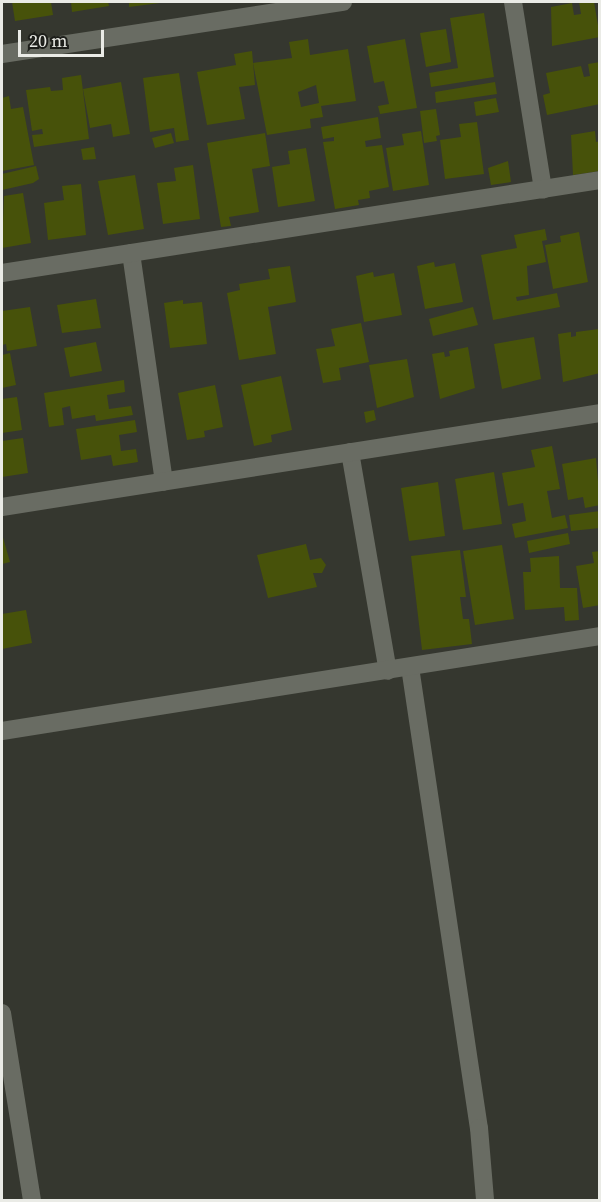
<!DOCTYPE html>
<html>
<head>
<meta charset="utf-8">
<style>
  body { margin:0 }
  #map { position:relative; width:601px; height:1202px; overflow:hidden; background:#35372f; font-family:"Source Serif 4",serif }
  div>[style] { position:absolute }
  .building>* { inset:0; background:#47520a }
  .minor>* { height:18px; margin:-9px; padding:0 9px; transform-origin:9px; border-radius:9px; background:#696c63 }
  .tertiary>* { height:18px; margin:-9px; padding:0 9px; transform-origin:9px; border-radius:9px; background:#696c63 }
  span { translate:-50% -50%; white-space:nowrap; text-align:center; line-height:1.15; -webkit-text-stroke:4.5px #1d1e1a; paint-order:stroke }
  .frame { position:absolute; inset:0; border:3px solid #eaebe6; pointer-events:none }
  .scale { position:absolute; left:18px; top:30px; width:86px; height:27px; box-sizing:border-box; border:3px solid #eaebe6; border-top:0; padding-left:8px; font-size:18px; line-height:21px; white-space:nowrap; color:#eaebe6; -webkit-text-stroke:4px #1d1e1a; paint-order:stroke }
</style>
</head>
<body>
<div id="map">
  <div class="building">
    <i style="clip-path:polygon(12px 2px,51px 2px,53px 15px,15px 21px)"></i>
    <i style="clip-path:polygon(71px 2px,108px 2px,109px 6px,72px 12px)"></i>
    <i style="clip-path:polygon(129px 2px,160px 2px,160px 3px,129px 7px)"></i>
    <i style="clip-path:polygon(579px 2px,594px 2px,600px 37px,552px 46px,551px 7px,572px 3px,574px 15px,581px 14px)"></i>
    <i style="clip-path:polygon(484px 13px,494px 77px,431px 87px,429px 73px,458px 68px,450px 18px)"></i>
    <i style="clip-path:polygon(446px 29px,451px 62px,426px 67px,420px 33px)"></i>
    <i style="clip-path:polygon(evenodd,308px 39px,310px 55px,348px 49px,356px 101px,321px 106px,323px 117px,310px 119px,311px 128px,267px 135px,253px 63px,292px 58px,289px 42px,308px 39px,316px 85px,319px 103px,301px 107px,298px 92px,316px 85px)"></i>
    <i style="clip-path:polygon(405px 39px,417px 108px,380px 114px,378px 106px,389px 104px,384px 81px,374px 83px,367px 46px)"></i>
    <i style="clip-path:polygon(252px 51px,255px 85px,239px 87px,245px 119px,207px 125px,197px 72px,236px 65px,234px 54px)"></i>
    <i style="clip-path:polygon(600px 62px,600px 104px,547px 115px,543px 95px,550px 93px,546px 73px,581px 66px,584px 77px,590px 76px,588px 64px)"></i>
    <i style="clip-path:polygon(179px 73px,189px 140px,176px 142px,174px 128px,150px 132px,143px 78px)"></i>
    <i style="clip-path:polygon(81px 75px,89px 139px,34px 147px,32px 135px,43px 134px,42px 129px,32px 131px,26px 90px,50px 87px,51px 91px,63px 90px,62px 78px)"></i>
    <i style="clip-path:polygon(121px 82px,130px 134px,113px 137px,111px 124px,90px 128px,83px 89px)"></i>
    <i style="clip-path:polygon(495px 82px,497px 94px,436px 103px,435px 92px)"></i>
    <i style="clip-path:polygon(9px 96px,11px 109px,23px 107px,34px 165px,2px 171px,2px 98px)"></i>
    <i style="clip-path:polygon(496px 98px,499px 112px,476px 116px,474px 102px)"></i>
    <i style="clip-path:polygon(436px 109px,440px 135px,436px 136px,437px 141px,424px 143px,420px 111px)"></i>
    <i style="clip-path:polygon(378px 117px,381px 138px,365px 141px,366px 147px,382px 145px,389px 187px,369px 191px,370px 198px,358px 200px,359px 205px,335px 209px,323px 142px,334px 141px,334px 137px,323px 139px,321px 127px)"></i>
    <i style="clip-path:polygon(477px 122px,484px 174px,445px 179px,440px 140px,461px 137px,459px 124px)"></i>
    <i style="clip-path:polygon(421px 131px,429px 185px,393px 191px,386px 148px,404px 145px,402px 134px)"></i>
    <i style="clip-path:polygon(595px 131px,596px 142px,600px 141px,600px 171px,573px 175px,571px 135px)"></i>
    <i style="clip-path:polygon(171px 133px,174px 143px,155px 148px,152px 138px)"></i>
    <i style="clip-path:polygon(265px 133px,270px 166px,252px 169px,259px 212px,229px 217px,231px 226px,221px 227px,207px 143px)"></i>
    <i style="clip-path:polygon(94px 147px,96px 159px,83px 160px,81px 149px)"></i>
    <i style="clip-path:polygon(306px 148px,315px 201px,278px 207px,272px 167px,290px 164px,288px 151px)"></i>
    <i style="clip-path:polygon(508px 161px,511px 182px,491px 185px,488px 168px)"></i>
    <i style="clip-path:polygon(193px 165px,200px 219px,163px 224px,157px 183px,176px 181px,174px 168px)"></i>
    <i style="clip-path:polygon(36px 166px,39px 179px,33px 183px,2px 190px,2px 174px)"></i>
    <i style="clip-path:polygon(135px 175px,144px 229px,108px 235px,98px 181px)"></i>
    <i style="clip-path:polygon(81px 184px,86px 235px,48px 240px,44px 203px,64px 200px,62px 186px)"></i>
    <i style="clip-path:polygon(23px 193px,31px 243px,2px 248px,4px 196px)"></i>
    <i style="clip-path:polygon(545px 229px,547px 240px,542px 241px,546px 262px,527px 266px,529px 295px,516px 297px,517px 301px,557px 293px,560px 307px,493px 320px,481px 255px,517px 248px,514px 235px)"></i>
    <i style="clip-path:polygon(579px 232px,588px 282px,553px 289px,545px 245px,561px 242px,560px 236px)"></i>
    <i style="clip-path:polygon(434px 262px,435px 267px,455px 263px,463px 302px,425px 309px,417px 266px)"></i>
    <i style="clip-path:polygon(290px 266px,296px 302px,268px 307px,276px 354px,239px 360px,227px 293px,240px 290px,239px 284px,270px 279px,268px 269px)"></i>
    <i style="clip-path:polygon(373px 272px,374px 277px,394px 273px,402px 315px,364px 322px,356px 276px)"></i>
    <i style="clip-path:polygon(96px 299px,101px 328px,62px 333px,57px 305px)"></i>
    <i style="clip-path:polygon(183px 300px,183px 304px,202px 302px,207px 344px,170px 348px,164px 303px)"></i>
    <i style="clip-path:polygon(30px 307px,37px 346px,7px 351px,6px 344px,2px 345px,2px 311px)"></i>
    <i style="clip-path:polygon(473px 307px,478px 325px,433px 336px,429px 319px)"></i>
    <i style="clip-path:polygon(361px 323px,369px 362px,339px 368px,341px 380px,323px 383px,316px 349px,335px 346px,331px 329px)"></i>
    <i style="clip-path:polygon(599px 329px,600px 373px,563px 382px,558px 334px,571px 332px,571px 337px,576px 336px,576px 332px)"></i>
    <i style="clip-path:polygon(534px 337px,541px 379px,502px 389px,494px 344px)"></i>
    <i style="clip-path:polygon(96px 342px,102px 371px,70px 377px,64px 348px)"></i>
    <i style="clip-path:polygon(468px 347px,475px 388px,440px 399px,432px 354px,444px 352px,445px 357px,450px 356px,449px 351px)"></i>
    <i style="clip-path:polygon(10px 353px,16px 385px,2px 388px,2px 355px)"></i>
    <i style="clip-path:polygon(407px 359px,414px 397px,377px 408px,369px 365px)"></i>
    <i style="clip-path:polygon(281px 376px,292px 430px,271px 435px,272px 442px,254px 446px,241px 385px)"></i>
    <i style="clip-path:polygon(124px 380px,125px 392px,107px 395px,109px 409px,131px 406px,133px 415px,96px 421px,95px 415px,72px 419px,70px 406px,62px 408px,64px 425px,49px 427px,44px 393px)"></i>
    <i style="clip-path:polygon(215px 385px,223px 427px,204px 431px,205px 437px,187px 440px,178px 393px)"></i>
    <i style="clip-path:polygon(17px 397px,22px 430px,2px 433px,2px 399px)"></i>
    <i style="clip-path:polygon(374px 410px,376px 420px,366px 423px,364px 412px)"></i>
    <i style="clip-path:polygon(135px 420px,137px 432px,119px 435px,121px 451px,136px 449px,138px 462px,113px 466px,111px 455px,81px 460px,76px 429px)"></i>
    <i style="clip-path:polygon(23px 438px,28px 473px,2px 477px,2px 441px)"></i>
    <i style="clip-path:polygon(552px 446px,560px 489px,547px 491px,552px 518px,565px 515px,568px 528px,515px 538px,512px 524px,526px 521px,523px 503px,508px 506px,502px 473px,535px 467px,531px 450px)"></i>
    <i style="clip-path:polygon(596px 458px,600px 505px,585px 508px,583px 497px,568px 500px,562px 464px)"></i>
    <i style="clip-path:polygon(494px 472px,502px 524px,463px 530px,455px 479px)"></i>
    <i style="clip-path:polygon(438px 482px,445px 536px,409px 541px,401px 488px)"></i>
    <i style="clip-path:polygon(600px 511px,600px 528px,571px 531px,569px 515px)"></i>
    <i style="clip-path:polygon(568px 533px,570px 544px,529px 553px,527px 541px)"></i>
    <i style="clip-path:polygon(2px 534px,10px 562px,2px 564px)"></i>
    <i style="clip-path:polygon(306px 544px,310px 560px,321px 558px,326px 565px,322px 573px,313px 573px,317px 587px,268px 598px,257px 555px)"></i>
    <i style="clip-path:polygon(502px 545px,514px 619px,475px 625px,463px 551px)"></i>
    <i style="clip-path:polygon(460px 550px,466px 597px,460px 597px,463px 619px,469px 619px,472px 644px,422px 650px,411px 556px)"></i>
    <i style="clip-path:polygon(600px 551px,600px 605px,583px 608px,576px 566px,594px 563px,592px 552px)"></i>
    <i style="clip-path:polygon(559px 556px,560px 588px,577px 588px,579px 620px,565px 621px,564px 607px,525px 610px,523px 572px,531px 572px,530px 558px)"></i>
    <i style="clip-path:polygon(26px 610px,32px 643px,2px 649px,2px 614px)"></i>
  </div>
  <div class="minor">
    <i style="left:513px;top:2px;width:190px;rotate:80.9deg"></i>
    <i style="left:2px;top:54px;width:345px;rotate:-8.7deg"></i>
    <i style="left:131px;top:253px;width:231px;rotate:81.8deg"></i>
    <i style="left:2px;top:273px;width:605px;rotate:-8.84deg"></i>
    <i style="left:350px;top:452px;width:222px;rotate:80.2deg"></i>
    <i style="left:2px;top:507px;width:605px;rotate:-8.93deg"></i>
    <i style="left:410px;top:667px;width:466px;rotate:81.5deg"></i>
    <i style="left:479px;top:1128px;width:72px;rotate:85.2deg"></i>
    <i style="left:2px;top:731px;width:605px;rotate:-9.03deg"></i>
  </div>
  <div class="tertiary">
    <i style="left:2px;top:1013px;width:189px;rotate:80.9deg"></i>
  </div>
  <div class="frame"></div>
  <div class="scale">20 m</div>
</div>
</body>
</html>
